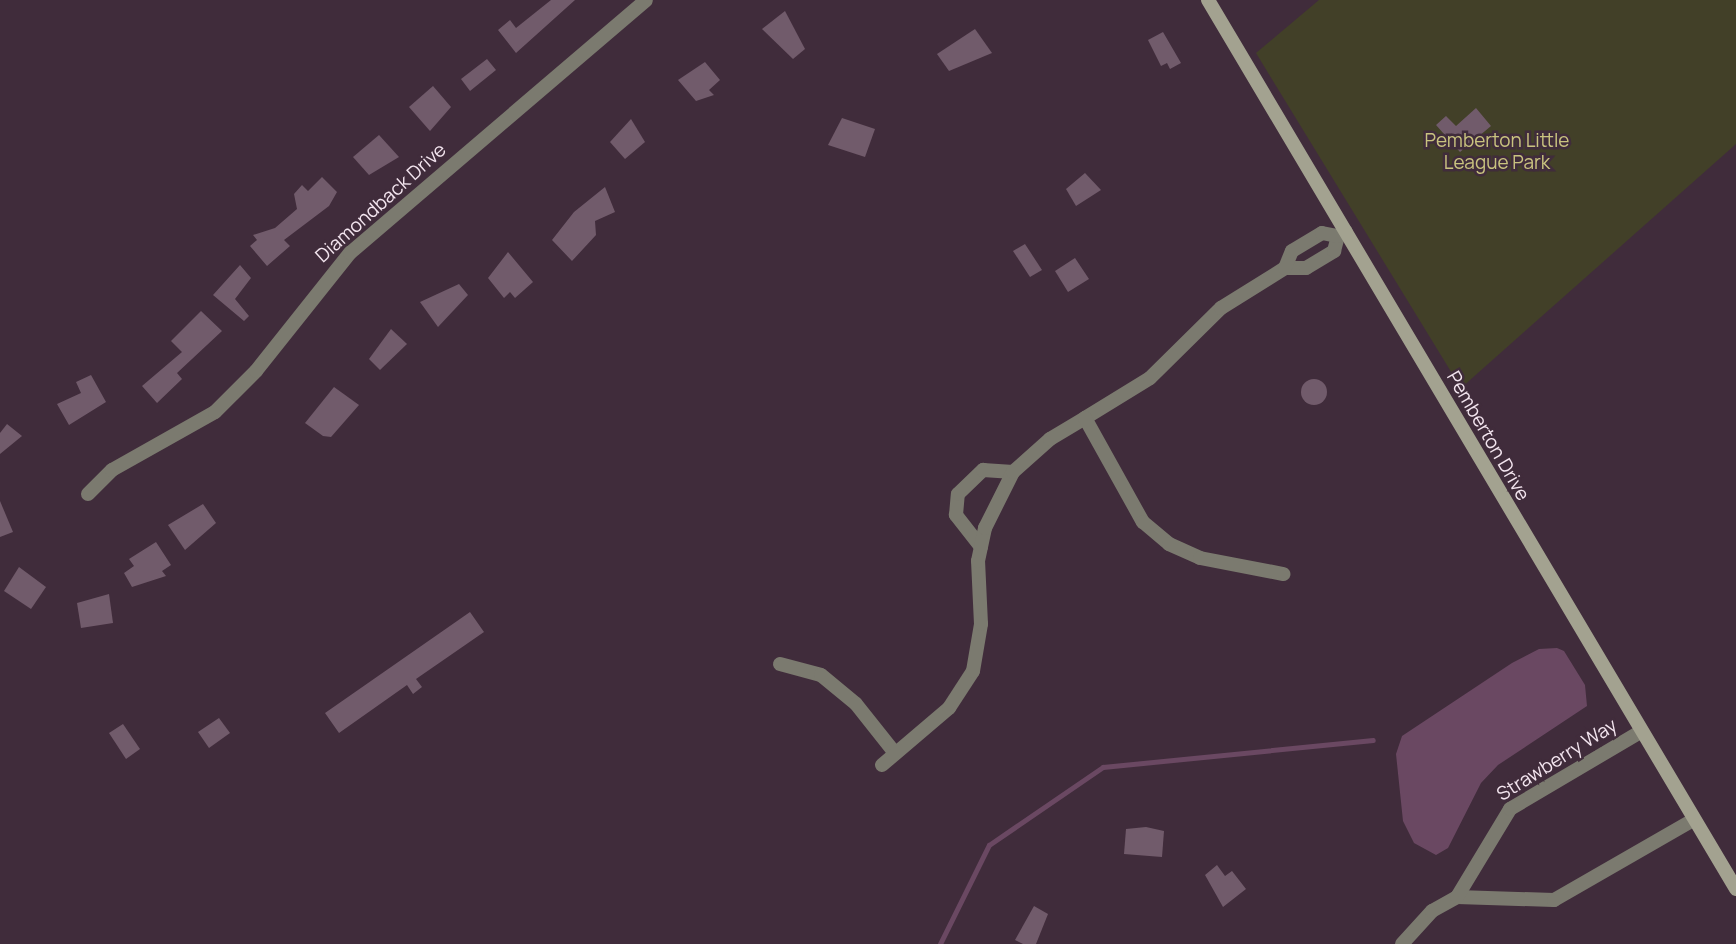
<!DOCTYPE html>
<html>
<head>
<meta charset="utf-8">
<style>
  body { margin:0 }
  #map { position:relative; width:1736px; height:944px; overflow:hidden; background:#402c3b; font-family:Manrope,sans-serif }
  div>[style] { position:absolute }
  .green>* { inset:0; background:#424028 }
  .water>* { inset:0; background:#6a4862 }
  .stream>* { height:4.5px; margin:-2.25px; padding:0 2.25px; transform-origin:2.25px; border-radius:2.25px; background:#6a4862 }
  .building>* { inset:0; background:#715b6b }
  .round { border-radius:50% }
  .street>* { height:14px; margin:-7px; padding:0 7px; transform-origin:7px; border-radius:7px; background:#7b7a6f }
  .secondary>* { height:14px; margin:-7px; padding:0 7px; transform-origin:7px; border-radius:7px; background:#a3a290 }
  span { translate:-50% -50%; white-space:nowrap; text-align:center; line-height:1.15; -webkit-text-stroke:5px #402c3b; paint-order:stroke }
  .park-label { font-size:19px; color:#c9c37f }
  .street-label { font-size:19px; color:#f3e5ef }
</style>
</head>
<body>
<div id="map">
  <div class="green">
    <i style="clip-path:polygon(1319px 0,1736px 0,1736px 144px,1461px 388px,1256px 53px)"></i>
  </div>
  <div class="water">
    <i style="clip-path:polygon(1557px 648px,1564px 651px,1585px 685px,1587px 706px,1498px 765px,1481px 783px,1448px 848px,1436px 855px,1414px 843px,1403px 821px,1396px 754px,1402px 736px,1512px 663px,1539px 649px)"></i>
  </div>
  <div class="stream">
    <i style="left:940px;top:944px;width:110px;rotate:-63.7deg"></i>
    <i style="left:989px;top:845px;width:138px;rotate:-34.4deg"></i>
    <i style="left:1103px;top:767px;width:271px;rotate:-5.7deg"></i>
  </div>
  <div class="building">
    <i style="clip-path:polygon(551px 0,575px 0,516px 53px,498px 30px,510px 20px,516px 28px)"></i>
    <i style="clip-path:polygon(785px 11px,805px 49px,793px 59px,762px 29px)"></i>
    <i style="clip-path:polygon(975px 29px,992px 53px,949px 71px,937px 54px)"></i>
    <i style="clip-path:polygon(1163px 32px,1181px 63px,1170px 69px,1167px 63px,1161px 66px,1148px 40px)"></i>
    <i style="clip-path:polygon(487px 59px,496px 70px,470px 91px,461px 79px)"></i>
    <i style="clip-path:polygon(705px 62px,720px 80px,709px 90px,714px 95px,696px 101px,678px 80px)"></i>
    <i style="clip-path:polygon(433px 86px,451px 107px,430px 131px,409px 107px)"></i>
    <i style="clip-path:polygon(1476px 108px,1491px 126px,1460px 152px,1436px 125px,1446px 116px,1456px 126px)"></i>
    <i style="clip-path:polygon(842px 118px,875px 129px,865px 157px,828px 145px)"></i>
    <i style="clip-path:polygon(631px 119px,645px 142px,625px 159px,610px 142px)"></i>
    <i style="clip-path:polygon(379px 135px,399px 157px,369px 175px,353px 157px)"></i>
    <i style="clip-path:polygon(1085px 173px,1101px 190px,1076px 206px,1066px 189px)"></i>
    <i style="clip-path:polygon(322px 177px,337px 192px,329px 206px,284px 240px,290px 246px,267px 266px,250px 246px,257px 240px,253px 235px,275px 228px,297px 209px,294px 194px,302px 185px,308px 191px)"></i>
    <i style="clip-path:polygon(605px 187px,615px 212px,595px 221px,596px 235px,572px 261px,552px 240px,574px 212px)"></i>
    <i style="clip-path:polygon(1025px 244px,1042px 270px,1030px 277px,1013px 251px)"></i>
    <i style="clip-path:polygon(508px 252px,533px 282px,515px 298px,510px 292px,504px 298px,488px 278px)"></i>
    <i style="clip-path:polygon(1075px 258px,1089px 279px,1068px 292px,1055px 271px)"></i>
    <i style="clip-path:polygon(240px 265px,251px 278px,235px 299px,249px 316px,244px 321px,213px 295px)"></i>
    <i style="clip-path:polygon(459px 284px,468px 295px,438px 327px,420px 302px)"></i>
    <i style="clip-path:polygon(201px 311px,222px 331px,177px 373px,182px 379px,157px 403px,142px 386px,182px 352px,171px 341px)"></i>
    <i style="clip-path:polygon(391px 329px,407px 344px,380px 370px,369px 359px)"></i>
    <i style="clip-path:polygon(91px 375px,106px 402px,69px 425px,57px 404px,81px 393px,76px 382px)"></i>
    <i class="round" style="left:1301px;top:379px;width:26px;height:26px"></i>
    <i style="clip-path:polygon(334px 387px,359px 405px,331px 437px,323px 436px,305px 423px)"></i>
    <i style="clip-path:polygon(7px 424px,22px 436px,0 454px,0 433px)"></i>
    <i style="clip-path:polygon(0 501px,13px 532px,0 537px)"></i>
    <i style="clip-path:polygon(203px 504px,216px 523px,185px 550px,168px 525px)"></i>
    <i style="clip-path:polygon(156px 542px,171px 565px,162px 571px,166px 576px,132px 587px,124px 573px,134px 566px,129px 559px)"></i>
    <i style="clip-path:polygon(19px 567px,46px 587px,31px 609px,4px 591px)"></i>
    <i style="clip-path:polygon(109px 594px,113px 623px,81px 628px,77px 603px)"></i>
    <i style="clip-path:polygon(470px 612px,484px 632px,416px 679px,422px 687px,413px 694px,407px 685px,339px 733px,325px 713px)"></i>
    <i style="clip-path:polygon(219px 718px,230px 733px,209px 748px,198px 732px)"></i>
    <i style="clip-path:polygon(123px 724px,140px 749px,126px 759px,109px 733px)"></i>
    <i style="clip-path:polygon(1146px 827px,1164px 831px,1162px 857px,1124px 854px,1126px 829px)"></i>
    <i style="clip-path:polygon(1217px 865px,1225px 876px,1232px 871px,1246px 889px,1223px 907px,1205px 875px)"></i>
    <i style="clip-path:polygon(1034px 906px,1048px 914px,1036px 944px,1023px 944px,1015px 940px)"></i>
  </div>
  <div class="street">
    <i style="left:1285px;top:268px;width:21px"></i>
    <i style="left:1306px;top:268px;width:33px;rotate:-31deg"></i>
    <i style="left:1334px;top:251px;width:16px;rotate:-75deg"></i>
    <i style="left:1338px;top:236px;width:9px;rotate:-32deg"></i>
    <i style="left:1085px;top:418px;width:76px;rotate:-31.6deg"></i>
    <i style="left:1150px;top:378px;width:100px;rotate:-44.6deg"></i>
    <i style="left:1221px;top:308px;width:75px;rotate:-32deg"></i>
    <i style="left:1285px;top:268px;width:18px;rotate:-68deg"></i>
    <i style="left:1292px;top:251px;width:35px;rotate:-31deg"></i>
    <i style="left:1322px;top:233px;width:16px;rotate:11deg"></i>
    <i style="left:88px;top:494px;width:34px;rotate:-45deg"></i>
    <i style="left:112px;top:470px;width:118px;rotate:-29.4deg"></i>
    <i style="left:215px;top:412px;width:58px;rotate:-45deg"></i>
    <i style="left:256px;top:371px;width:151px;rotate:-51.5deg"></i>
    <i style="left:350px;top:253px;width:389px;rotate:-40.5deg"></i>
    <i style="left:981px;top:547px;width:41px;rotate:-128deg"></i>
    <i style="left:956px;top:515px;width:21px;rotate:-85deg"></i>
    <i style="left:958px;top:494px;width:35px;rotate:-44deg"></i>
    <i style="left:983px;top:470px;width:30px;rotate:4deg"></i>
    <i style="left:780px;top:664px;width:42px;rotate:15deg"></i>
    <i style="left:821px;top:675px;width:45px;rotate:39.6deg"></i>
    <i style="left:856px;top:704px;width:63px;rotate:51.5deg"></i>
    <i style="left:882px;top:765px;width:88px;rotate:-40.4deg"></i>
    <i style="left:949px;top:708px;width:44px;rotate:-57deg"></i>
    <i style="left:973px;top:671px;width:48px;rotate:-80.3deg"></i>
    <i style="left:981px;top:624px;width:63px;rotate:-92.7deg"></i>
    <i style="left:978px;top:561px;width:34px;rotate:-78deg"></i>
    <i style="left:985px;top:528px;width:63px;rotate:-63.4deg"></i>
    <i style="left:1013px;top:472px;width:50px;rotate:-41.7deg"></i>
    <i style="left:1050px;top:439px;width:41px;rotate:-31deg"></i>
    <i style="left:1085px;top:418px;width:119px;rotate:60.9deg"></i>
    <i style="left:1143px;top:522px;width:34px;rotate:40deg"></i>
    <i style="left:1169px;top:544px;width:34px;rotate:24deg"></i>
    <i style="left:1200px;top:558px;width:85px;rotate:10.9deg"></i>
    <i style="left:1457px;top:897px;width:97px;rotate:1.8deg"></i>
    <i style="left:1554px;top:900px;width:160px;rotate:-29.9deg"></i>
    <i style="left:1402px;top:944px;width:45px;rotate:-47.7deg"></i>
    <i style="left:1432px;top:911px;width:29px;rotate:-29deg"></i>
    <i style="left:1457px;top:897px;width:103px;rotate:-58.9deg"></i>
    <i style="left:1510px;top:809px;width:151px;rotate:-30.6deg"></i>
  </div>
  <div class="secondary">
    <i style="left:1208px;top:0;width:1034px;rotate:59.29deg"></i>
  </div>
  <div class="park-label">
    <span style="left:1497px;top:152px">Pemberton Little<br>League Park</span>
  </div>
  <div class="street-label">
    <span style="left:381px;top:203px;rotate:-42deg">Diamondback Drive</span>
    <span style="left:1488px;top:436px;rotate:60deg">Pemberton Drive</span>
    <span style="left:1557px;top:760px;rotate:-32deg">Strawberry Way</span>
  </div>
</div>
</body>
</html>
